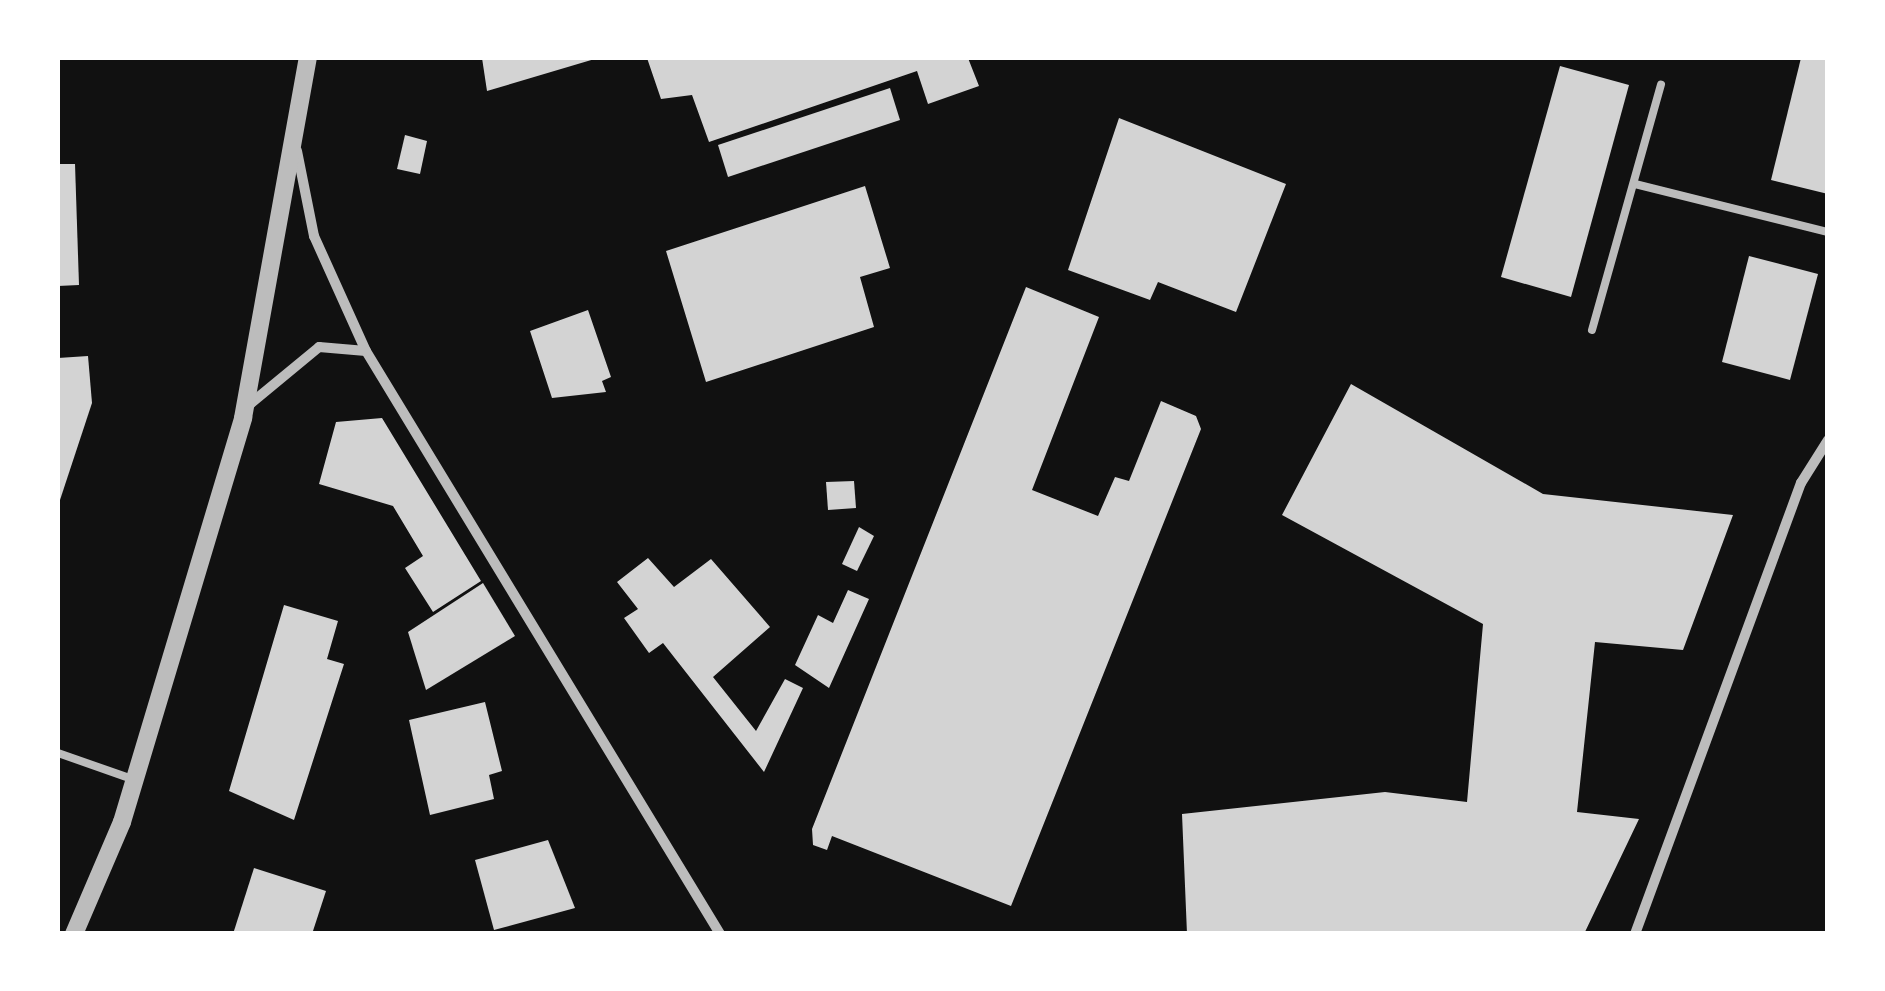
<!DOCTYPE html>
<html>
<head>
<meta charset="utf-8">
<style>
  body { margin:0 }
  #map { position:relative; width:1885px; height:991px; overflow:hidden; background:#111; font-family:Overpass,sans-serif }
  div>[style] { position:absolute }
  .building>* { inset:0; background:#d3d3d3 }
  .service>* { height:8px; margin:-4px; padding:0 4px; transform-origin:4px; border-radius:4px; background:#bcbcbc }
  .minor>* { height:10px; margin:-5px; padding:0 5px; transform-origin:5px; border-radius:5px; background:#bcbcbc }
  .tertiary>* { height:18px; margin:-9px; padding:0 9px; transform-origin:9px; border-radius:9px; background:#bcbcbc }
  span { translate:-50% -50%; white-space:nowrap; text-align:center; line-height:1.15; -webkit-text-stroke:8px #fff; paint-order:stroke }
  .frame { position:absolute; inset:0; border:60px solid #fff; pointer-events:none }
</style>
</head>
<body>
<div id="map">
  <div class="building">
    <i style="clip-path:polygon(482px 58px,598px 58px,487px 91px)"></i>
    <i style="clip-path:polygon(647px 58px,968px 58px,979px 86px,928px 104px,917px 71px,709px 142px,692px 95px,661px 99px)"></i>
    <i style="clip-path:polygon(1801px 58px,1828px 58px,1828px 194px,1771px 180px)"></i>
    <i style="clip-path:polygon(1560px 66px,1629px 85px,1571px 297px,1501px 277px)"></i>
    <i style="clip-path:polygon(890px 88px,900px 120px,728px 177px,718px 145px)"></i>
    <i style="clip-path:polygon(1119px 118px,1286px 184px,1236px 312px,1158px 282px,1150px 300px,1068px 270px)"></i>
    <i style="clip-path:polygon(405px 135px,427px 141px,420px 174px,397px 169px)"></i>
    <i style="clip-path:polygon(58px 164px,75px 164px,79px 285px,58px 286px)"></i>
    <i style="clip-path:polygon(865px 186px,890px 268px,860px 277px,874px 327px,706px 382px,666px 251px)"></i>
    <i style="clip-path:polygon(1749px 256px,1818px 274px,1790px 380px,1722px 362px)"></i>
    <i style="clip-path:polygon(1026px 287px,1099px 317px,1032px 490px,1098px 516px,1115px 477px,1129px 481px,1161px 401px,1196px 416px,1201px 429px,1011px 906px,832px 836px,827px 850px,813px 845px,812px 829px)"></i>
    <i style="clip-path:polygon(588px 310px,611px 377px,602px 381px,606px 392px,552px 398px,530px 331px)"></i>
    <i style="clip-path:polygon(88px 356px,92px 403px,58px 506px,58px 358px)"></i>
    <i style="clip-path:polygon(1351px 384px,1543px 494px,1733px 515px,1683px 650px,1595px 642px,1577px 812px,1639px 819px,1584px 934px,1187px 934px,1182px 814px,1385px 792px,1467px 802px,1483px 624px,1282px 515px)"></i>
    <i style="clip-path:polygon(382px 418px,481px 581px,433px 612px,405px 568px,423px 556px,393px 506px,319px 484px,336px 422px)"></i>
    <i style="clip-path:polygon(854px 481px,856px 508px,828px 510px,826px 482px)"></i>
    <i style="clip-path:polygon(859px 527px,874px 536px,857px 571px,842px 564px)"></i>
    <i style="clip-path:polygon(648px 558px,674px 587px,711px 559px,770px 627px,713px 677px,756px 731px,785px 679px,803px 688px,764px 772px,663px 643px,649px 653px,624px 618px,638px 609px,617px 582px)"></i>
    <i style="clip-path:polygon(483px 583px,515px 636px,426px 690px,408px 632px)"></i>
    <i style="clip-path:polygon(848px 590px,869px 599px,829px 688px,795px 665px,818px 615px,833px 623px)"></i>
    <i style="clip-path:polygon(284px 605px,338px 621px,327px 659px,344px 664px,294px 820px,229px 791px)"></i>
    <i style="clip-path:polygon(485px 702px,502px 771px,489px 775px,494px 799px,430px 815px,409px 720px)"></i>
    <i style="clip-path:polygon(548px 840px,575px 908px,494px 930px,475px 860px)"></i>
    <i style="clip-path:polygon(254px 868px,326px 891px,312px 934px,233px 934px)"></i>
  </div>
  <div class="service">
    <i style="left:1635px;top:184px;width:199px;rotate:14deg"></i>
    <i style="left:1592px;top:330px;width:255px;rotate:-74.3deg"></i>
    <i style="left:58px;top:753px;width:82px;rotate:19.3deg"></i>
  </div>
  <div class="minor">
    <i style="left:297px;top:151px;width:87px;rotate:78.7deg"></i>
    <i style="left:314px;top:236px;width:126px;rotate:65.7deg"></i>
    <i style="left:366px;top:351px;width:682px;rotate:58.73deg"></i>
    <i style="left:249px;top:405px;width:91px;rotate:-39.6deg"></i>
    <i style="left:319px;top:347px;width:47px;rotate:4.9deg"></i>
    <i style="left:1635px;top:934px;width:481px;rotate:-69.8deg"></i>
    <i style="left:1801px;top:483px;width:51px;rotate:-57.9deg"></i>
  </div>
  <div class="tertiary">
    <i style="left:74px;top:934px;width:122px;rotate:-66.8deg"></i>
    <i style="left:122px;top:822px;width:422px;rotate:-73.3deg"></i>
    <i style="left:243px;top:418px;width:366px;rotate:-79.8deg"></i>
  </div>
  <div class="frame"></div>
</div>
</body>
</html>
